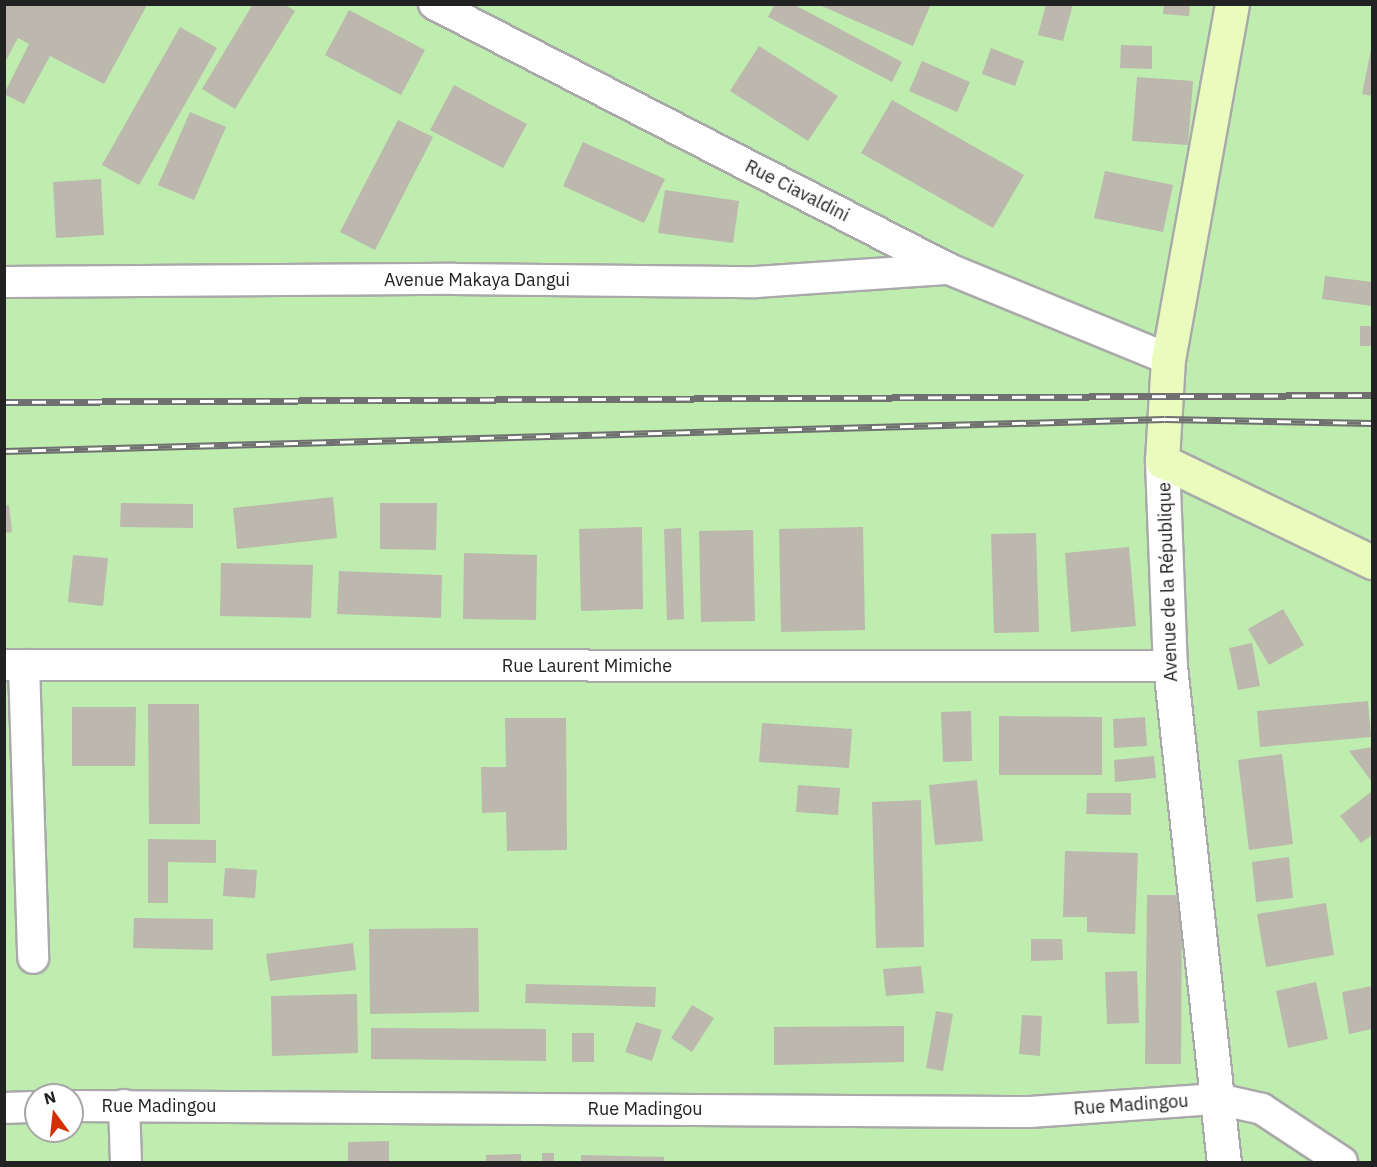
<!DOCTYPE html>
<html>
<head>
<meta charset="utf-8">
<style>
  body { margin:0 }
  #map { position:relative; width:1377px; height:1167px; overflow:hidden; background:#f2f1e9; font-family:"IBM Plex Sans",sans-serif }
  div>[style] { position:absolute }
  .grass>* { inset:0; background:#bfecaf }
  .building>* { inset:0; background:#bcb8ae }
  .roads { filter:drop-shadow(2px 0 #a9a9a9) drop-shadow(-2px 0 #a9a9a9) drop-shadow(0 2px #a9a9a9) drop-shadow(0 -2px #a9a9a9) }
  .minor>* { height:30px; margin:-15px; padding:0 15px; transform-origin:15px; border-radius:15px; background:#fff }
  .tertiary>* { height:33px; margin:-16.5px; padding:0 16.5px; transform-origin:16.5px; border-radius:16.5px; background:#fff }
  .secondary>* { height:33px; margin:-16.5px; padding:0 16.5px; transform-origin:16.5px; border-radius:16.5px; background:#eafbbe }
  .rail>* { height:7px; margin-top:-3.5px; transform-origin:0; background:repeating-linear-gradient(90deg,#fff 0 14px,#707070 0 28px); box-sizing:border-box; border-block:2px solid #707070 }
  span { translate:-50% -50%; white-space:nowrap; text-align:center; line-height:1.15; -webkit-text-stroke:4.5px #fff; paint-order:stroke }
  .street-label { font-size:18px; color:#222 }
  .frame { position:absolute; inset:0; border:6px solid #222; pointer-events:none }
  .north { position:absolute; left:24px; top:1083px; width:60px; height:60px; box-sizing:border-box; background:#fff; border:2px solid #a7a7a7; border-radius:50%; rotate:345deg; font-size:16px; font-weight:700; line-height:24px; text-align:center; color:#222 }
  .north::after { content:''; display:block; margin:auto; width:21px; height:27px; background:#d42f00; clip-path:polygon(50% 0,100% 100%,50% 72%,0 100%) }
</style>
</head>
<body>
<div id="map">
  <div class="grass">
    <i style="clip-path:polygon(evenodd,5px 5px,1372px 5px,1372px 1162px,5px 1162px,5px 5px,36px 1095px,72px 1095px,72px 1131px,36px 1131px,36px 1095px)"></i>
  </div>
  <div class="building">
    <i style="clip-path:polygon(253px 4px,284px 4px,295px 11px,235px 109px,202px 89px)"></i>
    <i style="clip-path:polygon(775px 4px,793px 4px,902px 62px,892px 82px,768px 17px)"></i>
    <i style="clip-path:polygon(817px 4px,931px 4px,913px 46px)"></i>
    <i style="clip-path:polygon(1046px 4px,1073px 4px,1063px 41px,1038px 35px)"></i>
    <i style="clip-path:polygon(1164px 4px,1190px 4px,1189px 16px,1163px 14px)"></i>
    <i style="clip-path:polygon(4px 5px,147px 5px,104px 84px,50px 56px,24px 104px,4px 94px,29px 44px,18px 38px,4px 64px)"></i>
    <i style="clip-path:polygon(349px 10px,425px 50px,401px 95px,325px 55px)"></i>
    <i style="clip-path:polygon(180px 27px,217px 48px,139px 185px,102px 165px)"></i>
    <i style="clip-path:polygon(1121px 45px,1152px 46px,1152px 69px,1120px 68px)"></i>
    <i style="clip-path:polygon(1372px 45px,1372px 96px,1362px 94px)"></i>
    <i style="clip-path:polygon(759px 46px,838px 96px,808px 141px,730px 91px)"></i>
    <i style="clip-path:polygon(991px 48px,1024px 61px,1015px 86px,982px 74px)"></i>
    <i style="clip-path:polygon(922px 61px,970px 82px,957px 112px,909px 91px)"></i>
    <i style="clip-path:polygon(1137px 77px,1193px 81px,1188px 145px,1132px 141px)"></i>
    <i style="clip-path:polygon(454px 85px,527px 124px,503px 168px,430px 130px)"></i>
    <i style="clip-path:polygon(892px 100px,1024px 175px,993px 228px,861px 153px)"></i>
    <i style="clip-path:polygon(190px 112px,226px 127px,194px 200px,158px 185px)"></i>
    <i style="clip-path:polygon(398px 120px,433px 137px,375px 250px,340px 232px)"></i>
    <i style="clip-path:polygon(583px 142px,665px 179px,644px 223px,563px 186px)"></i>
    <i style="clip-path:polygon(1105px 171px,1173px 185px,1163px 232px,1094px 218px)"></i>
    <i style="clip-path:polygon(101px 179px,104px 235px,56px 238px,53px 182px)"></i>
    <i style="clip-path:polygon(665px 190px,739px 201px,733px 243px,658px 233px)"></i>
    <i style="clip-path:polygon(1325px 276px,1372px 282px,1372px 306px,1322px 299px)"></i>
    <i style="clip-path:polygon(1360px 326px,1372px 326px,1372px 346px,1360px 346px)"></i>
    <i style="clip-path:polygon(333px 497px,337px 538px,237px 549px,233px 508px)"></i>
    <i style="clip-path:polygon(121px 503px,193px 504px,193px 528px,120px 527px)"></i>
    <i style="clip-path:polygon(380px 503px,437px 503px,436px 550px,380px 549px)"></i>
    <i style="clip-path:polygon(9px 505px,12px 532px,4px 533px,4px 506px)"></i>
    <i style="clip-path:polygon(642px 527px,643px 609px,581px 611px,579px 529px)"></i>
    <i style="clip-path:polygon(863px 527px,865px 630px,781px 632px,779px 529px)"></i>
    <i style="clip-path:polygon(681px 528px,684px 619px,667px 620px,664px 529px)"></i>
    <i style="clip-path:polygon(753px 530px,755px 621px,701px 622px,699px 531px)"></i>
    <i style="clip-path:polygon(1036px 533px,1039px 632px,994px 633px,991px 534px)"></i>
    <i style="clip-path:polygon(1129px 547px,1136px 626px,1071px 632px,1065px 553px)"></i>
    <i style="clip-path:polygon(464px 553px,537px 555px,536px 620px,463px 619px)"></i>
    <i style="clip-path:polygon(73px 555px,108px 558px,103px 606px,68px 602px)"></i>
    <i style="clip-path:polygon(221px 563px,313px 565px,311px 618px,220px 616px)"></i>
    <i style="clip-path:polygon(339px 571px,442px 575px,441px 618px,337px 614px)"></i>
    <i style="clip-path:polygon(1283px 609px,1304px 645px,1269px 665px,1248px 629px)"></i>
    <i style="clip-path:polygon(1252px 643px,1260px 686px,1238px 690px,1229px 648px)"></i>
    <i style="clip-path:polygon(1368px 701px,1371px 737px,1260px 747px,1257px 711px)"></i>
    <i style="clip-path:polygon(148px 704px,199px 704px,200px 824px,149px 824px)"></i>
    <i style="clip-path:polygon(72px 707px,136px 707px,135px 766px,72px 766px)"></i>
    <i style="clip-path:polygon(971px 711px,972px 761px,943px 762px,941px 712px)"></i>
    <i style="clip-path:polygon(999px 716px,1102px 717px,1102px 775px,999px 775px)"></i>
    <i style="clip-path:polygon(1145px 717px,1147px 746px,1114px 748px,1113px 719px)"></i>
    <i style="clip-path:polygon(505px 718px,566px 718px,567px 850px,507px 851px,506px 812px,482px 813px,481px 767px,506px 767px)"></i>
    <i style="clip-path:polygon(762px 723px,852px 729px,849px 768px,759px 762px)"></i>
    <i style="clip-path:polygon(1372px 747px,1372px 782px,1349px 751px)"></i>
    <i style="clip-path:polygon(1282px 754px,1293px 844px,1249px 850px,1238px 760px)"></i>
    <i style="clip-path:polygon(1154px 756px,1156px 778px,1115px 782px,1114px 760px)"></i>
    <i style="clip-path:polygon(977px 780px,983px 841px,935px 845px,929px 785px)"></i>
    <i style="clip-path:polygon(798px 785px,840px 788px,838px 815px,796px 812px)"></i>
    <i style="clip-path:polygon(1372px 791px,1372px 835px,1361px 843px,1340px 816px)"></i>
    <i style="clip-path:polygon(1087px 793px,1131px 793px,1131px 815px,1086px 814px)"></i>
    <i style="clip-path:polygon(921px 800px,924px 947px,876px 948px,872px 802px)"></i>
    <i style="clip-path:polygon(148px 839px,216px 840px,216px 863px,168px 862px,168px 903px,148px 903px)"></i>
    <i style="clip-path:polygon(1065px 851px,1138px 853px,1135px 934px,1087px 932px,1087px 917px,1063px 917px)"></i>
    <i style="clip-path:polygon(1289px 857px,1293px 898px,1256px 902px,1252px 862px)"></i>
    <i style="clip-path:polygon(225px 868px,257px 870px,255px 898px,223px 896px)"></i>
    <i style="clip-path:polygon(1147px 895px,1182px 895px,1181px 1064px,1145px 1064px)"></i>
    <i style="clip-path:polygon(1326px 903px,1334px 955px,1266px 967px,1257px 914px)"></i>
    <i style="clip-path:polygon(134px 918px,213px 919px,213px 950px,133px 948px)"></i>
    <i style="clip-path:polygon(478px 928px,479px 1012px,370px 1014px,369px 929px)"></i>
    <i style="clip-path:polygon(1031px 939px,1062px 939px,1063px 960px,1031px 961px)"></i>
    <i style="clip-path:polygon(353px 943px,356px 970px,270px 981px,266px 954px)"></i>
    <i style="clip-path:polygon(921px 966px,924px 993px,886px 996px,883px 969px)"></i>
    <i style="clip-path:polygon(1137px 971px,1139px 1023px,1107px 1024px,1105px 972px)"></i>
    <i style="clip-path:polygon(1316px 982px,1328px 1039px,1288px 1048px,1276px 991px)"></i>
    <i style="clip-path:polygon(526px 984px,656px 987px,655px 1007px,525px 1003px)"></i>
    <i style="clip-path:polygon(1372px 986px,1372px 1029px,1349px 1034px,1342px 992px)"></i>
    <i style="clip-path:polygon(357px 994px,358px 1053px,272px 1056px,271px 996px)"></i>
    <i style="clip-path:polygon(692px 1005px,714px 1018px,692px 1052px,671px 1038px)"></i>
    <i style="clip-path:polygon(936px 1011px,953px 1014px,943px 1071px,926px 1068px)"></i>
    <i style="clip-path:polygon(1022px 1015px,1042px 1016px,1040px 1056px,1019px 1054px)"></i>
    <i style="clip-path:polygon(636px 1022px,662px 1030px,652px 1061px,625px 1052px)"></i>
    <i style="clip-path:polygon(904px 1026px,904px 1062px,774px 1065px,774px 1027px)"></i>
    <i style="clip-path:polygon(371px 1028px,546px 1029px,546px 1061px,371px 1059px)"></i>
    <i style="clip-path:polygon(572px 1033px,594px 1033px,594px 1062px,572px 1062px)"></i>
    <i style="clip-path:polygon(389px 1141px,389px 1162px,348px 1162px,348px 1142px)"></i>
    <i style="clip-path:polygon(542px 1153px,554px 1153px,554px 1162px,542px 1162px)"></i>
    <i style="clip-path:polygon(521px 1154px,521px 1162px,486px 1162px,486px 1155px)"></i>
    <i style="clip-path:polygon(581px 1155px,664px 1157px,664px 1162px,581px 1162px)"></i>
  </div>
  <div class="roads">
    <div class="minor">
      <i style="left:434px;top:4px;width:579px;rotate:27.23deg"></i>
      <i style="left:949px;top:269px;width:237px;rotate:22.3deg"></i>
      <i style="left:4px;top:282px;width:450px;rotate:-0.4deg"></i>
      <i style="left:454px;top:279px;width:302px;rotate:0.6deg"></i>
      <i style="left:756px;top:282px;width:193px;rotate:-3.9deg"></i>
      <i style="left:4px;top:665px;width:1166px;rotate:0.05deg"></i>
      <i style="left:24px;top:665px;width:293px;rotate:88.2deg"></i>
      <i style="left:124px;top:1105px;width:57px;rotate:88deg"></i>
      <i style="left:72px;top:1106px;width:958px;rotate:0.36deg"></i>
      <i style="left:1030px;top:1112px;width:188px;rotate:-4deg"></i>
      <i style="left:1218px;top:1099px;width:45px;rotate:12.8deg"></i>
      <i style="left:1262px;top:1109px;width:96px;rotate:33.5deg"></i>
      <i style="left:4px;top:1108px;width:32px;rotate:-2deg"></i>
    </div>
    <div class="tertiary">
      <i style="left:1162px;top:461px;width:205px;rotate:87.8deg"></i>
      <i style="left:1170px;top:666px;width:499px;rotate:83.8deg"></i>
    </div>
    <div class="secondary">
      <i style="left:1232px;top:4px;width:361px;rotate:100.2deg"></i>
      <i style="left:1168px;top:359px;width:102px;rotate:93.4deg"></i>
      <i style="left:1162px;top:461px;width:233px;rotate:25.7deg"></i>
    </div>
  </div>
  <div class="rail">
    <i style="left:4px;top:402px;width:1368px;rotate:-0.29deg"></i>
    <i style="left:4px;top:451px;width:1161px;rotate:-1.58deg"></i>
    <i style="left:1165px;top:419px;width:207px;rotate:1.1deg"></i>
  </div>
  <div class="street-label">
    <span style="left:797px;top:191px;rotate:27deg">Rue Ciavaldini</span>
    <span style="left:477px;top:280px">Avenue Makaya Dangui</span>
    <span style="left:1168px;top:582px;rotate:-92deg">Avenue de la République</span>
    <span style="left:587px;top:666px">Rue Laurent Mimiche</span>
    <span style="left:1131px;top:1105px;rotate:-4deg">Rue Madingou</span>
    <span style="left:159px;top:1106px">Rue Madingou</span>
    <span style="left:645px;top:1109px">Rue Madingou</span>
  </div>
  <div class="frame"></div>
  <div class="north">N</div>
</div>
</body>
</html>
